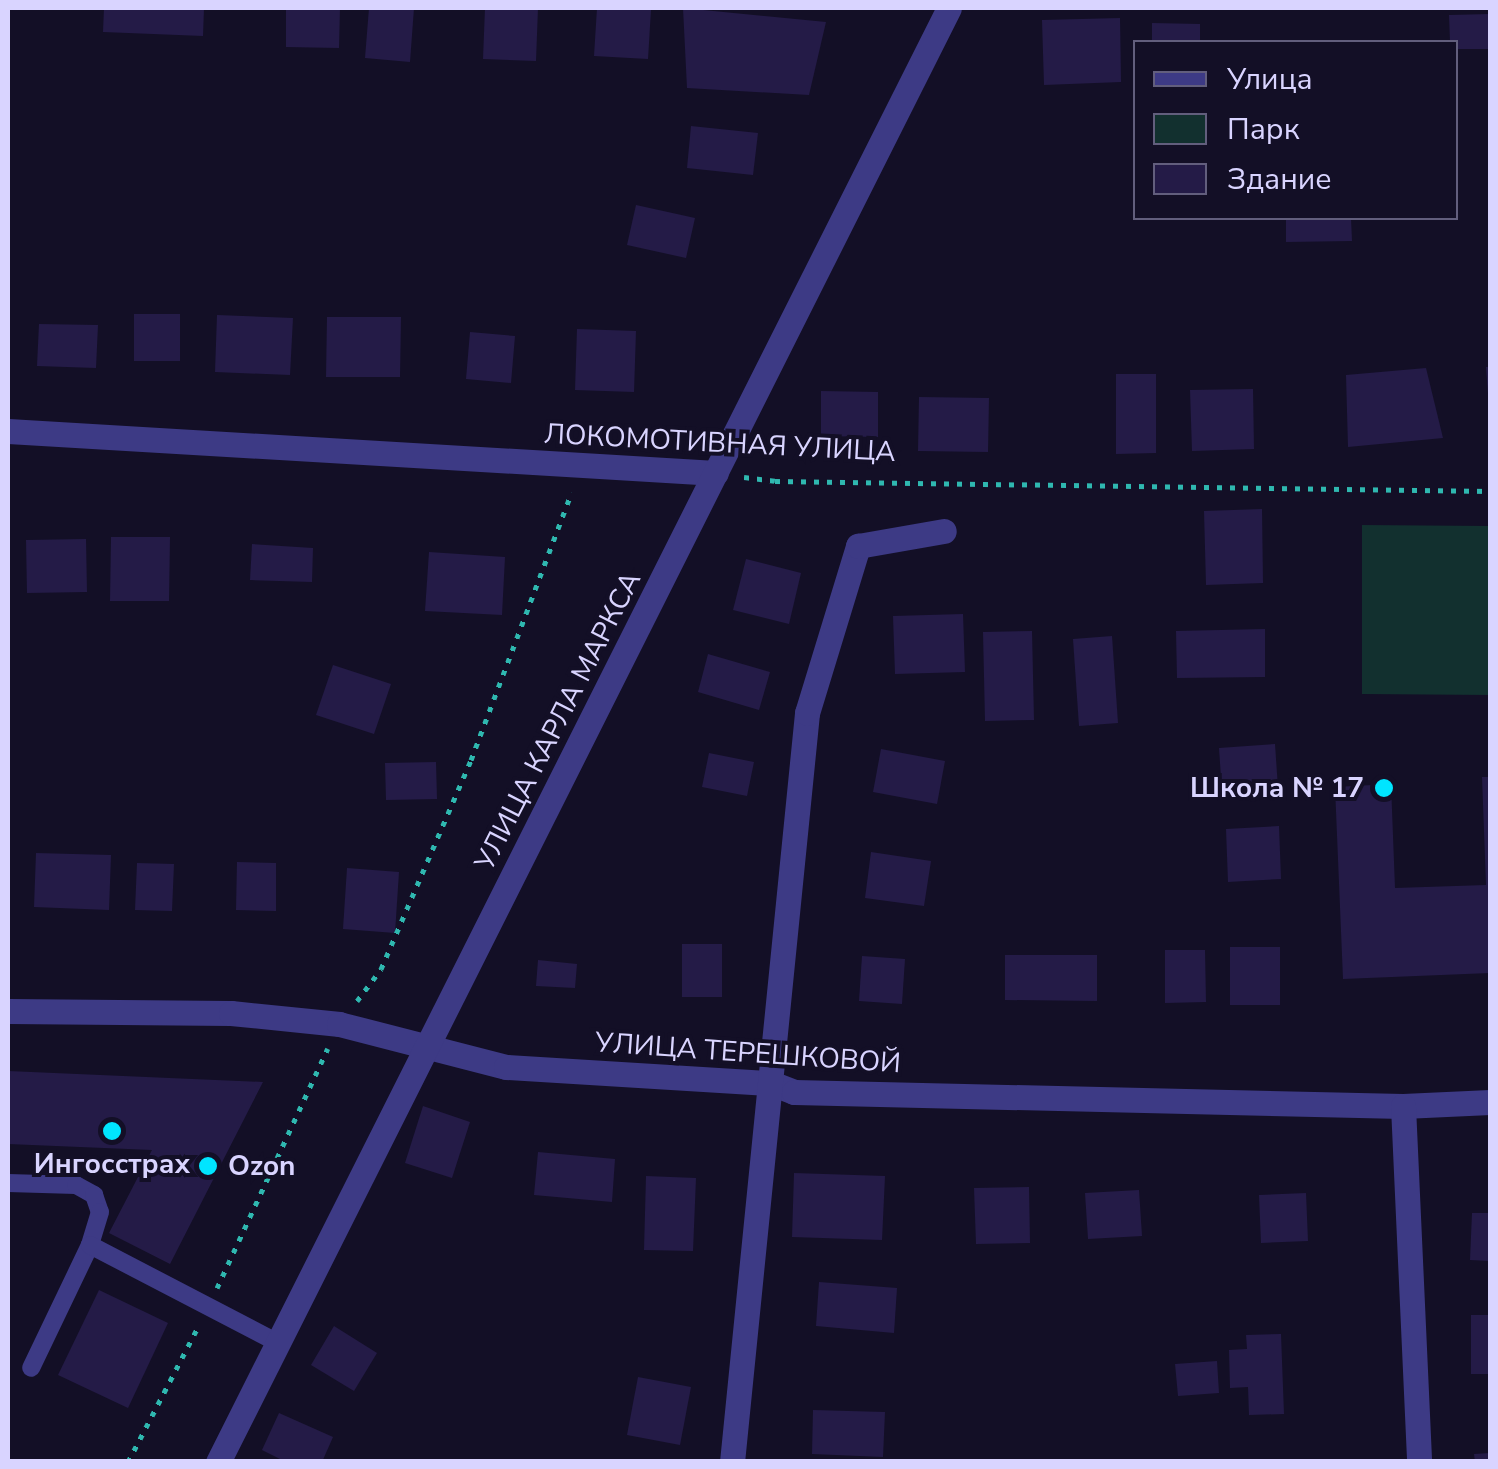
<!DOCTYPE html>
<html>
<head>
<meta charset="utf-8">
<style>
  body { margin:0 }
  #map { position:relative; width:1498px; height:1469px; overflow:hidden; background:#130f26; font-family:"Nunito Sans",sans-serif }
  div>[style] { position:absolute }
  .green>* { inset:0; background:#12302f }
  .building>* { inset:0; background:#241b47 }
  .path>* { height:5px; margin-top:-2.5px; transform-origin:0; background:repeating-linear-gradient(90deg,#2fb8b0 0 5px,transparent 0 13px) }
  .service>* { height:18px; margin:-9px; padding:0 9px; transform-origin:9px; border-radius:9px; background:#3d3a85 }
  .minor>* { height:25px; margin:-12.5px; padding:0 12.5px; transform-origin:12.5px; border-radius:12.5px; background:#3d3a85 }
  .tertiary>* { height:25px; margin:-12.5px; padding:0 12.5px; transform-origin:12.5px; border-radius:12.5px; background:#3d3a85 }
  .dots>* { width:28px; height:28px; translate:-50% -50%; box-sizing:border-box; border:5px solid #130f26; border-radius:50% }
  span { translate:-50% -50%; white-space:nowrap; text-align:center; line-height:1.15; -webkit-text-stroke:8px #130f26; paint-order:stroke }
  .street-label { font-size:28px; color:#d9d4ff }
  .poi-label { font-size:28px; color:#d9d4ff; font-weight:700 }
  .right { translate:-100% -50%; text-align:right }
  .left { translate:0 -50%; text-align:left }
  .frame { position:absolute; inset:0; border:10px solid #d9d4ff; pointer-events:none }
  .legend { position:absolute; left:1133px; top:40px; width:325px; height:180px; box-sizing:border-box; background:#130f26; border:2px solid #625e7d; margin:0; padding:12px 18px; list-style:none; font-size:30px; color:#d9d4ff }
  .legend li { display:flex; align-items:center; gap:20px; height:50px }
  .legend b { width:50px; border:2px solid #625e7d }
</style>
</head>
<body>
<div id="map">
  <div class="green">
    <i style="clip-path:polygon(1362px 525px,1490px 526px,1490px 695px,1362px 694px)"></i>
  </div>
  <div class="building">
    <i style="clip-path:polygon(104px 8px,204px 8px,203px 36px,103px 32px)"></i>
    <i style="clip-path:polygon(286px 8px,340px 8px,339px 48px,286px 47px)"></i>
    <i style="clip-path:polygon(369px 8px,414px 8px,410px 62px,365px 58px)"></i>
    <i style="clip-path:polygon(485px 8px,538px 8px,536px 61px,483px 59px)"></i>
    <i style="clip-path:polygon(597px 8px,651px 10px,648px 59px,594px 56px)"></i>
    <i style="clip-path:polygon(683px 8px,826px 22px,809px 95px,687px 88px)"></i>
    <i style="clip-path:polygon(1490px 14px,1490px 49px,1456px 49px,1456px 42px,1450px 42px,1449px 15px)"></i>
    <i style="clip-path:polygon(1120px 18px,1121px 82px,1044px 85px,1042px 20px)"></i>
    <i style="clip-path:polygon(1152px 23px,1200px 24px,1200px 42px,1152px 42px)"></i>
    <i style="clip-path:polygon(691px 126px,758px 133px,753px 175px,687px 168px)"></i>
    <i style="clip-path:polygon(636px 205px,695px 218px,686px 258px,627px 245px)"></i>
    <i style="clip-path:polygon(1286px 218px,1351px 218px,1352px 241px,1286px 242px)"></i>
    <i style="clip-path:polygon(134px 314px,180px 314px,180px 361px,134px 361px)"></i>
    <i style="clip-path:polygon(217px 315px,293px 318px,290px 375px,215px 372px)"></i>
    <i style="clip-path:polygon(327px 317px,401px 317px,400px 377px,326px 377px)"></i>
    <i style="clip-path:polygon(39px 324px,98px 325px,96px 368px,37px 366px)"></i>
    <i style="clip-path:polygon(577px 329px,636px 331px,634px 392px,575px 390px)"></i>
    <i style="clip-path:polygon(470px 332px,515px 336px,511px 383px,466px 379px)"></i>
    <i style="clip-path:polygon(1486px 367px,1490px 367px,1490px 394px,1488px 394px)"></i>
    <i style="clip-path:polygon(1426px 368px,1443px 438px,1348px 447px,1346px 375px)"></i>
    <i style="clip-path:polygon(1116px 374px,1156px 374px,1156px 453px,1116px 454px)"></i>
    <i style="clip-path:polygon(1253px 389px,1254px 449px,1192px 451px,1190px 390px)"></i>
    <i style="clip-path:polygon(821px 391px,878px 392px,878px 437px,821px 436px)"></i>
    <i style="clip-path:polygon(919px 397px,989px 398px,988px 452px,918px 451px)"></i>
    <i style="clip-path:polygon(1262px 509px,1263px 583px,1206px 585px,1204px 511px)"></i>
    <i style="clip-path:polygon(111px 537px,170px 537px,169px 601px,110px 601px)"></i>
    <i style="clip-path:polygon(86px 539px,87px 592px,27px 593px,26px 540px)"></i>
    <i style="clip-path:polygon(252px 544px,313px 548px,312px 582px,250px 580px)"></i>
    <i style="clip-path:polygon(429px 552px,505px 557px,502px 615px,425px 611px)"></i>
    <i style="clip-path:polygon(746px 559px,801px 573px,789px 624px,733px 610px)"></i>
    <i style="clip-path:polygon(963px 614px,965px 672px,895px 674px,893px 616px)"></i>
    <i style="clip-path:polygon(1265px 629px,1265px 677px,1177px 678px,1176px 631px)"></i>
    <i style="clip-path:polygon(1032px 631px,1034px 720px,985px 721px,983px 632px)"></i>
    <i style="clip-path:polygon(1112px 636px,1118px 723px,1079px 726px,1073px 639px)"></i>
    <i style="clip-path:polygon(708px 654px,770px 672px,759px 710px,698px 692px)"></i>
    <i style="clip-path:polygon(333px 665px,391px 684px,374px 734px,316px 715px)"></i>
    <i style="clip-path:polygon(1275px 744px,1278px 788px,1222px 792px,1219px 748px)"></i>
    <i style="clip-path:polygon(881px 749px,945px 761px,937px 804px,873px 792px)"></i>
    <i style="clip-path:polygon(709px 753px,754px 762px,747px 796px,702px 787px)"></i>
    <i style="clip-path:polygon(436px 762px,437px 799px,386px 800px,385px 763px)"></i>
    <i style="clip-path:polygon(1482px 777px,1490px 777px,1490px 973px,1343px 979px,1335px 787px,1391px 784px,1395px 888px,1486px 885px)"></i>
    <i style="clip-path:polygon(1279px 826px,1281px 879px,1228px 882px,1226px 829px)"></i>
    <i style="clip-path:polygon(871px 852px,931px 861px,924px 906px,865px 898px)"></i>
    <i style="clip-path:polygon(36px 853px,111px 855px,109px 910px,34px 907px)"></i>
    <i style="clip-path:polygon(237px 862px,276px 863px,276px 911px,236px 910px)"></i>
    <i style="clip-path:polygon(137px 863px,174px 864px,172px 911px,135px 910px)"></i>
    <i style="clip-path:polygon(347px 868px,399px 872px,395px 933px,343px 929px)"></i>
    <i style="clip-path:polygon(682px 944px,722px 944px,722px 997px,682px 997px)"></i>
    <i style="clip-path:polygon(1230px 947px,1280px 947px,1280px 1005px,1230px 1005px)"></i>
    <i style="clip-path:polygon(1165px 950px,1205px 950px,1206px 1002px,1165px 1003px)"></i>
    <i style="clip-path:polygon(1005px 955px,1097px 955px,1097px 1001px,1005px 1000px)"></i>
    <i style="clip-path:polygon(862px 956px,905px 959px,902px 1004px,859px 1001px)"></i>
    <i style="clip-path:polygon(538px 960px,577px 964px,575px 988px,536px 986px)"></i>
    <i style="clip-path:polygon(8px 1071px,263px 1082px,170px 1264px,109px 1233px,152px 1150px,8px 1144px)"></i>
    <i style="clip-path:polygon(423px 1106px,470px 1122px,452px 1178px,405px 1163px)"></i>
    <i style="clip-path:polygon(538px 1152px,615px 1159px,612px 1202px,534px 1195px)"></i>
    <i style="clip-path:polygon(794px 1173px,885px 1176px,882px 1240px,792px 1237px)"></i>
    <i style="clip-path:polygon(646px 1176px,696px 1178px,693px 1251px,644px 1250px)"></i>
    <i style="clip-path:polygon(1029px 1187px,1030px 1243px,976px 1244px,974px 1188px)"></i>
    <i style="clip-path:polygon(1139px 1190px,1142px 1236px,1088px 1239px,1085px 1193px)"></i>
    <i style="clip-path:polygon(1306px 1193px,1308px 1241px,1261px 1243px,1259px 1195px)"></i>
    <i style="clip-path:polygon(1472px 1213px,1490px 1213px,1490px 1261px,1470px 1260px)"></i>
    <i style="clip-path:polygon(819px 1282px,897px 1288px,894px 1333px,816px 1326px)"></i>
    <i style="clip-path:polygon(99px 1290px,168px 1323px,128px 1408px,58px 1375px)"></i>
    <i style="clip-path:polygon(1471px 1315px,1490px 1315px,1490px 1374px,1471px 1374px)"></i>
    <i style="clip-path:polygon(334px 1326px,377px 1353px,354px 1391px,311px 1365px)"></i>
    <i style="clip-path:polygon(1281px 1334px,1284px 1414px,1249px 1415px,1248px 1387px,1230px 1388px,1229px 1350px,1247px 1349px,1246px 1335px)"></i>
    <i style="clip-path:polygon(1217px 1361px,1219px 1393px,1178px 1396px,1175px 1364px)"></i>
    <i style="clip-path:polygon(638px 1377px,691px 1387px,680px 1445px,627px 1435px)"></i>
    <i style="clip-path:polygon(813px 1410px,885px 1412px,883px 1457px,812px 1454px)"></i>
    <i style="clip-path:polygon(279px 1413px,333px 1437px,322px 1462px,286px 1462px,262px 1450px)"></i>
    <i style="clip-path:polygon(1490px 1453px,1490px 1462px,1475px 1462px,1474px 1454px)"></i>
  </div>
  <div class="path">
    <i style="left:744px;top:477px;width:31px;rotate:7deg"></i>
    <i style="left:775px;top:481px;width:715px;rotate:0.8deg"></i>
    <i style="left:357px;top:1001px;width:40px;rotate:-53deg"></i>
    <i style="left:381px;top:969px;width:228px;rotate:-66.7deg"></i>
    <i style="left:471px;top:760px;width:286px;rotate:-69.4deg"></i>
    <i style="left:217px;top:1288px;width:264px;rotate:-65.2deg"></i>
    <i style="left:128px;top:1462px;width:150px;rotate:-62.6deg"></i>
  </div>
  <div class="service">
    <i style="left:8px;top:1183px;width:68px;rotate:1.7deg"></i>
    <i style="left:76px;top:1185px;width:21px;rotate:29deg"></i>
    <i style="left:94px;top:1195px;width:18px;rotate:71deg"></i>
    <i style="left:100px;top:1212px;width:34px;rotate:107deg"></i>
    <i style="left:90px;top:1245px;width:136px;rotate:115.6deg"></i>
    <i style="left:90px;top:1245px;width:212px;rotate:27.5deg"></i>
  </div>
  <div class="minor">
    <i style="left:8px;top:431px;width:709px;rotate:3.39deg"></i>
    <i style="left:8px;top:1011px;width:223px;rotate:0.5deg"></i>
    <i style="left:231px;top:1013px;width:109px;rotate:5.8deg"></i>
    <i style="left:339px;top:1024px;width:172px;rotate:14.4deg"></i>
    <i style="left:506px;top:1067px;width:265px;rotate:3.5deg"></i>
    <i style="left:771px;top:1083px;width:25px;rotate:21deg"></i>
    <i style="left:794px;top:1092px;width:609px;rotate:1.32deg"></i>
    <i style="left:1403px;top:1106px;width:87px;rotate:-2.6deg"></i>
    <i style="left:1403px;top:1106px;width:356px;rotate:87.4deg"></i>
    <i style="left:732px;top:1462px;width:753px;rotate:-84.28deg"></i>
    <i style="left:807px;top:713px;width:175px;rotate:-73deg"></i>
    <i style="left:858px;top:546px;width:87px;rotate:-9.9deg"></i>
  </div>
  <div class="tertiary">
    <i style="left:218px;top:1462px;width:1627px;rotate:-63.31deg"></i>
  </div>
  <div class="dots">
    <i style="left:1384px;top:788px;background:#00e5ff"></i>
    <i style="left:112px;top:1131px;background:#00e5ff"></i>
    <i style="left:208px;top:1166px;background:#00e5ff"></i>
  </div>
  <div class="street-label">
    <span style="left:720px;top:443px;rotate:3deg">ЛОКОМОТИВНАЯ УЛИЦА</span>
    <span style="left:558px;top:721px;rotate:-63deg">УЛИЦА КАРЛА МАРКСА</span>
    <span style="left:748px;top:1053px;rotate:4deg">УЛИЦА ТЕРЕШКОВОЙ</span>
  </div>
  <div class="poi-label">
    <span class="right" style="left:1364px;top:788px">Школа № 17</span>
    <span style="left:112px;top:1164px">Ингосстрах</span>
    <span class="left" style="left:228px;top:1166px">Ozon</span>
  </div>
  <div class="frame"></div>
  <ul class="legend">
  <li><b style="height:12px;background:#3d3a85"></b>Улица</li>
  <li><b style="height:28px;background:#12302f"></b>Парк</li>
  <li><b style="height:28px;background:#241b47"></b>Здание</li>
  </ul>
</div>
</body>
</html>
